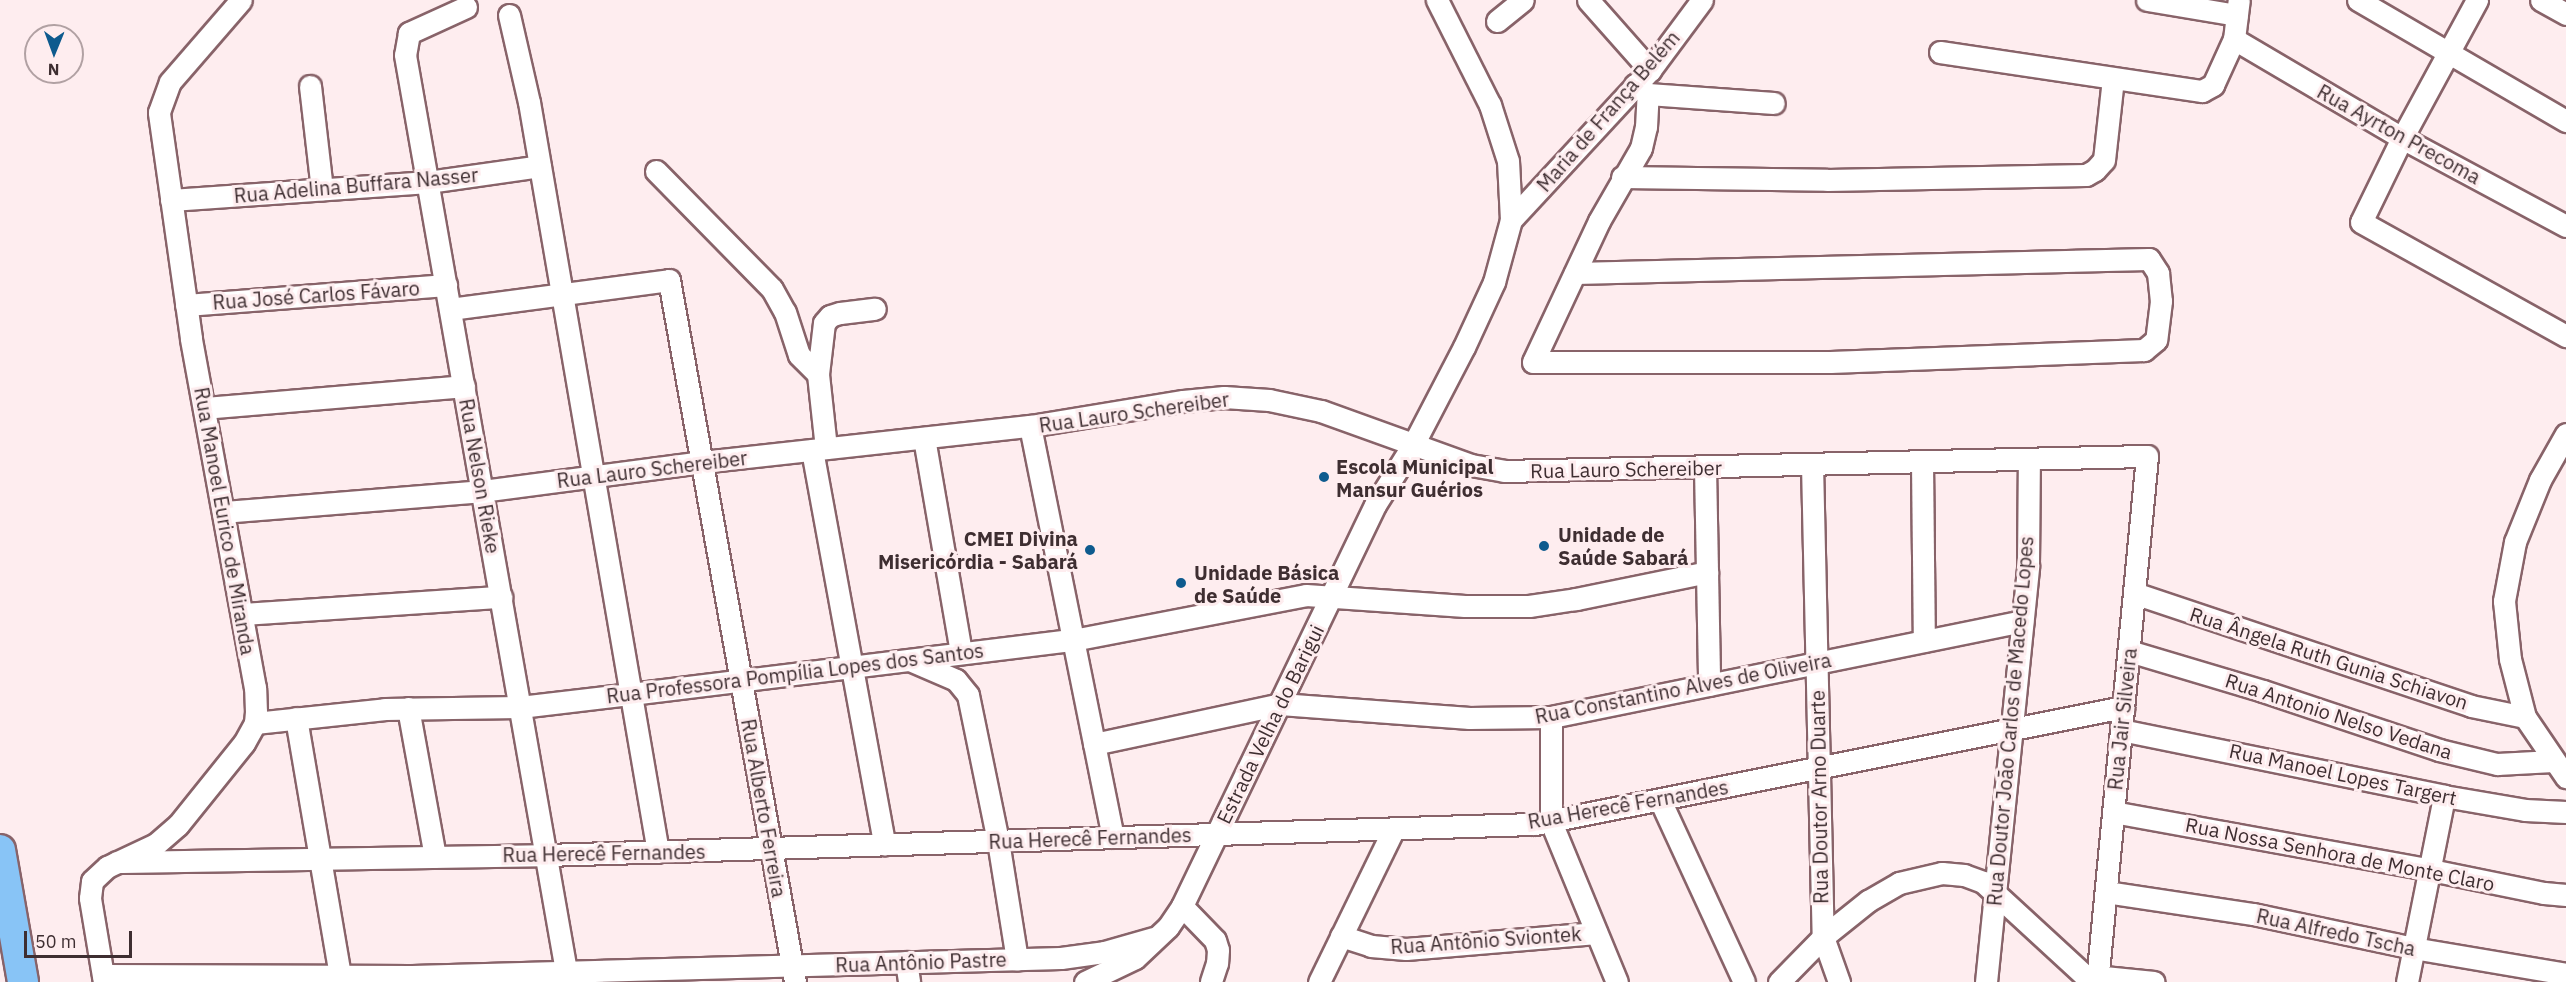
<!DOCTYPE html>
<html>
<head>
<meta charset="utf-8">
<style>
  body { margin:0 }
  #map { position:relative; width:2566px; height:982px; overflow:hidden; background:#feedef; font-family:"IBM Plex Sans",sans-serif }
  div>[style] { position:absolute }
  .roads { filter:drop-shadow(2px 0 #886369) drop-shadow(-2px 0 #886369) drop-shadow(0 2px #886369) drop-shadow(0 -2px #886369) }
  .minor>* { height:21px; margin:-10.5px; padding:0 10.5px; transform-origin:10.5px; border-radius:10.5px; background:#fff }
  .highway>* { height:30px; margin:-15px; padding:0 15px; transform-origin:15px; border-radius:15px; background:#88c4f6 }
  .dots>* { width:16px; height:16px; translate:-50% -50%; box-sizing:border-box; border:3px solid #feedef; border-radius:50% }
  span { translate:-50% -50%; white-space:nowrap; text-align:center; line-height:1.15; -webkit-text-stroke:6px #feedef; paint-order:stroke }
  .street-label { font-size:20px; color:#3e2e31 }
  .poi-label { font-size:20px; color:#3e2e31; font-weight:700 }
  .left { translate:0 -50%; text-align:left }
  .right { translate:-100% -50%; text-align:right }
  .north { position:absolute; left:24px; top:24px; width:60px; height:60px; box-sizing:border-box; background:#feedef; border:2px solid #b1a1a3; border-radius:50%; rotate:181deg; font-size:16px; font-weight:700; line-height:24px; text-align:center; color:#3e2e31 }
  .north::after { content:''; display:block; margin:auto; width:21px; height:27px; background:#0e5b8e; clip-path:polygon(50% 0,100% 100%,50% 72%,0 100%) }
  .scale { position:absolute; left:24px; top:931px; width:108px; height:27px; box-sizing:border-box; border:3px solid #3e2e31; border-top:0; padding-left:8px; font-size:18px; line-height:21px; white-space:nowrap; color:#3e2e31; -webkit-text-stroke:4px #feedef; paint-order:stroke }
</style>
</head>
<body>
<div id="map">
  <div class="roads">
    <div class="minor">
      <i style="left:1588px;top:0;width:94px;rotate:48.5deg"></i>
      <i style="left:2147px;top:0;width:91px;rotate:9.5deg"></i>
      <i style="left:2358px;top:0;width:241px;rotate:30.2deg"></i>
      <i style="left:2477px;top:0;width:157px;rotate:118.5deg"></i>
      <i style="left:2402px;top:138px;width:93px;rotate:116deg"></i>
      <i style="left:2361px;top:222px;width:235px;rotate:29.1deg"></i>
      <i style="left:2541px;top:0;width:29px;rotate:29deg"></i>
      <i style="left:466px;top:7px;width:63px;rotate:155.5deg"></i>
      <i style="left:409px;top:33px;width:22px;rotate:100deg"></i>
      <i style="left:405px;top:55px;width:941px;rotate:80.03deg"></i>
      <i style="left:509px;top:15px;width:89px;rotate:77.1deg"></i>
      <i style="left:529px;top:102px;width:761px;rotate:80.24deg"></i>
      <i style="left:1497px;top:21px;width:33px;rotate:-39deg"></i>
      <i style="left:2234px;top:39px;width:195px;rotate:30.5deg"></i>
      <i style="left:2402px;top:138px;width:186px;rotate:28.2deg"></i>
      <i style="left:1940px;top:52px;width:265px;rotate:8.5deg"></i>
      <i style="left:2202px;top:91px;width:13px;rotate:-29deg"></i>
      <i style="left:2213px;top:85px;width:51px;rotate:-65.5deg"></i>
      <i style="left:2234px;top:39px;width:39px;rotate:-83deg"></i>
      <i style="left:310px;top:86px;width:104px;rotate:83.4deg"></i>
      <i style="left:1648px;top:94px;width:126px;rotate:4.1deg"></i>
      <i style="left:656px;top:171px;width:165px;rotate:45.5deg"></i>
      <i style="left:772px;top:289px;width:26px;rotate:61deg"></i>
      <i style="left:785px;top:312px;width:45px;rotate:72deg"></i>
      <i style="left:799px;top:355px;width:27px;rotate:45deg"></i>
      <i style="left:1622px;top:177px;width:205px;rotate:0.8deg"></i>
      <i style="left:1827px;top:180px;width:259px;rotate:-1.1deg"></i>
      <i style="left:2086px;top:175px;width:10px;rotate:-29deg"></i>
      <i style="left:2095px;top:170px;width:13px;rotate:-48deg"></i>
      <i style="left:2104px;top:160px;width:81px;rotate:-83.7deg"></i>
      <i style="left:171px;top:200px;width:258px;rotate:-4deg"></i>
      <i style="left:428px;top:182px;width:113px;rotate:-8.1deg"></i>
      <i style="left:1511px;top:220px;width:205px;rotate:-47.2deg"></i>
      <i style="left:1650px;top:70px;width:87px;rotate:-53.4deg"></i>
      <i style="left:1575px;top:273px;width:574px;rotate:-1.4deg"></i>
      <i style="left:2149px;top:259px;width:17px;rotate:57deg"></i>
      <i style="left:2158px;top:273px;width:28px;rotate:84deg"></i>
      <i style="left:2161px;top:301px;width:39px;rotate:97deg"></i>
      <i style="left:2156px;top:340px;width:16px;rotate:140deg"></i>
      <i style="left:2144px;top:350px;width:314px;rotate:177.8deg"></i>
      <i style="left:1830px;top:362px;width:297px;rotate:180deg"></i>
      <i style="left:1533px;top:362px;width:156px;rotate:-64.9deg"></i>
      <i style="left:1599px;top:221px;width:84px;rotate:-60.1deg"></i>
      <i style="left:1641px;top:148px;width:22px;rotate:-77deg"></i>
      <i style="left:1646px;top:127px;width:33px;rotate:-87deg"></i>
      <i style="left:1648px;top:94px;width:16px;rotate:-145deg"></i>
      <i style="left:186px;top:305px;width:261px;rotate:-4.4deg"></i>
      <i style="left:450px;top:309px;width:221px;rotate:-7.5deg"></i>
      <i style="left:669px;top:280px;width:713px;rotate:79.82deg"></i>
      <i style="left:204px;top:408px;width:261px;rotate:-4.8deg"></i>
      <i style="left:1030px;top:426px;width:419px;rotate:78.6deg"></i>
      <i style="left:2566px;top:434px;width:53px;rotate:119.5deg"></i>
      <i style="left:2540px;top:480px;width:67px;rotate:112deg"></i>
      <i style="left:2515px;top:542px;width:60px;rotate:100.6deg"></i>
      <i style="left:2504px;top:601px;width:58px;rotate:84.1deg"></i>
      <i style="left:2510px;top:659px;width:60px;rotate:75.5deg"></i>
      <i style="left:2525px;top:717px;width:73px;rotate:55.7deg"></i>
      <i style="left:924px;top:438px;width:218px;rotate:80.2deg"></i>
      <i style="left:826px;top:448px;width:74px;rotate:-96.2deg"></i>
      <i style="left:818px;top:374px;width:51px;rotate:-83.3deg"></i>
      <i style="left:824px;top:323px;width:9px;rotate:-49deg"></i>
      <i style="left:830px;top:316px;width:10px;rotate:-17deg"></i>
      <i style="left:840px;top:313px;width:35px;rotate:-7deg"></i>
      <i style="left:812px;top:450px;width:401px;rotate:79.6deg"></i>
      <i style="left:1922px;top:462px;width:179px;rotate:89.4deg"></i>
      <i style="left:1812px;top:464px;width:473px;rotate:88.7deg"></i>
      <i style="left:1823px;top:937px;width:48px;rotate:70.4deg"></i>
      <i style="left:1705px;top:467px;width:218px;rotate:88.9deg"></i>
      <i style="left:223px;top:512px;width:260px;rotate:-4.6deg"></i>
      <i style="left:482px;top:491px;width:222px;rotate:-7.5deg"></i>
      <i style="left:702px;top:462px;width:330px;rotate:-6.3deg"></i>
      <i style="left:1030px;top:426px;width:155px;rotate:-9.3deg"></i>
      <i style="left:1183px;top:401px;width:41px;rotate:-5.6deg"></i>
      <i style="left:1224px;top:397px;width:45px;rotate:3.8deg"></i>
      <i style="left:1269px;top:400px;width:53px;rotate:11.9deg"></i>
      <i style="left:1321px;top:411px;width:159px;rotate:19.8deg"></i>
      <i style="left:1471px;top:465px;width:34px;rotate:10deg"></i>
      <i style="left:1504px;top:471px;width:643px;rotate:-1.34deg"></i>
      <i style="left:2147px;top:456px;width:528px;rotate:95.43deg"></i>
      <i style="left:2134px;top:593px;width:355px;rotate:18.5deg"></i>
      <i style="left:2471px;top:706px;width:55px;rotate:11.5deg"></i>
      <i style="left:242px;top:614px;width:260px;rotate:-3.8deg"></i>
      <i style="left:2129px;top:651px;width:140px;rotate:16.6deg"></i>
      <i style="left:2263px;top:691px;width:186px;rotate:18.5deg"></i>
      <i style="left:2439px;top:750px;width:60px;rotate:13.6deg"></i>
      <i style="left:2497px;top:764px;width:56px;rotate:-3.1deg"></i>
      <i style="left:910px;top:660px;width:50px;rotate:23.5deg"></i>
      <i style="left:956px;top:680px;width:19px;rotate:51deg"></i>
      <i style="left:968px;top:695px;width:149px;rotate:78.4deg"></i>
      <i style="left:998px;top:841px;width:120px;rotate:80.9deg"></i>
      <i style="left:408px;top:708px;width:151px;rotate:79.7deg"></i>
      <i style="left:1551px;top:717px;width:105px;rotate:90deg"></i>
      <i style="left:1551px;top:822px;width:173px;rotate:67.6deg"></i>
      <i style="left:296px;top:718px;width:268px;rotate:80.3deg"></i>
      <i style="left:255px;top:723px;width:131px;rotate:-6.1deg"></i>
      <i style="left:385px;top:709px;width:135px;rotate:-0.8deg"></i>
      <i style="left:520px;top:707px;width:112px;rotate:-6.7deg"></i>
      <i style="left:631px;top:694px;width:445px;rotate:-7deg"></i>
      <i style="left:1073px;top:640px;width:237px;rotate:-10.9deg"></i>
      <i style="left:1306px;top:595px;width:159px;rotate:4deg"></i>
      <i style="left:1465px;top:606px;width:64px"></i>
      <i style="left:1529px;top:606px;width:48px;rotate:-8.5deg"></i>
      <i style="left:1576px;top:599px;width:134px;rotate:-11.6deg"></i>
      <i style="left:2121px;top:730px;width:330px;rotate:11.5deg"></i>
      <i style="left:2444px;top:796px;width:82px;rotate:9.8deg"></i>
      <i style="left:2525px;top:810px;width:41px;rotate:2.8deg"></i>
      <i style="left:1094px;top:744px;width:190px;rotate:-12.1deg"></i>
      <i style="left:1280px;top:704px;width:190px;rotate:4.2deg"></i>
      <i style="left:1469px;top:718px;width:82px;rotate:-0.7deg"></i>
      <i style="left:1551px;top:717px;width:481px;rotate:-11.5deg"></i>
      <i style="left:1660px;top:800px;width:200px;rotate:65.2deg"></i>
      <i style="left:2113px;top:812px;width:323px;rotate:10.3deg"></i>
      <i style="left:2431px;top:870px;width:115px;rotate:11.5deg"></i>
      <i style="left:2544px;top:893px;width:22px;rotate:5deg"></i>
      <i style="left:117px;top:862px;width:429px;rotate:-0.9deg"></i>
      <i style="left:546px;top:855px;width:989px;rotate:-1.8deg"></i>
      <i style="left:1535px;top:824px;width:600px;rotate:-11.25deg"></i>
      <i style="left:2106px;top:892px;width:149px;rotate:8.5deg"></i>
      <i style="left:2253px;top:914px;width:164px;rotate:12deg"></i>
      <i style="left:2413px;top:948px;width:155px;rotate:9.6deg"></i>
      <i style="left:1182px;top:906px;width:47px;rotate:45.9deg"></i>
      <i style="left:1215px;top:940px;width:10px;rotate:73deg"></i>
      <i style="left:1218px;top:950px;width:13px;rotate:94deg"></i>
      <i style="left:1217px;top:963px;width:20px;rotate:108deg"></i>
      <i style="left:1341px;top:936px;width:32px;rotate:18deg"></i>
      <i style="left:1371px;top:946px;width:35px;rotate:5deg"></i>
      <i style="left:1406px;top:949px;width:191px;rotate:-4.8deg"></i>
      <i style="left:906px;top:962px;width:20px;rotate:81deg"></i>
      <i style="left:103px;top:975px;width:309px;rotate:0.2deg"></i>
      <i style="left:412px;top:976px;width:649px;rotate:-1.59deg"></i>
      <i style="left:1061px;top:958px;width:43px;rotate:-7.9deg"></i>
      <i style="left:1104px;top:952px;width:51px;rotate:-15.9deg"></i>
      <i style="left:104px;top:982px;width:85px;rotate:-99.5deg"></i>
      <i style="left:90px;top:898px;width:17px;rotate:-83deg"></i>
      <i style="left:92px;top:881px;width:21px;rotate:-43deg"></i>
      <i style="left:107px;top:867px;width:54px;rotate:-25.1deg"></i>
      <i style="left:156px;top:844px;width:29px;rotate:-41deg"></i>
      <i style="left:178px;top:825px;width:105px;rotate:-51.2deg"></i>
      <i style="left:244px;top:743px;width:23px;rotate:-61deg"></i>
      <i style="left:255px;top:723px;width:11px;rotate:-85deg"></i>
      <i style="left:256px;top:712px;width:24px;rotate:-92deg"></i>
      <i style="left:255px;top:688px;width:356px;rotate:-100.4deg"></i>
      <i style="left:191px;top:338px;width:228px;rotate:-98.1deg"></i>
      <i style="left:159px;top:112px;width:32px;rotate:-70deg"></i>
      <i style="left:170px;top:82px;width:108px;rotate:-49.1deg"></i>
      <i style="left:1085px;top:982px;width:55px;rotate:-25.6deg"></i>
      <i style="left:1135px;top:958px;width:45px;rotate:-43.2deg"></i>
      <i style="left:1168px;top:927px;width:25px;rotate:-56deg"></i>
      <i style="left:1182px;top:906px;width:445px;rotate:-64.3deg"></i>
      <i style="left:1375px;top:505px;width:73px;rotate:-57.8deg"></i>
      <i style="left:1414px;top:443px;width:108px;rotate:-62.5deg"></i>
      <i style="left:1464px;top:347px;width:72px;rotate:-65.2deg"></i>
      <i style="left:1494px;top:282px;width:64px;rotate:-74.7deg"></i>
      <i style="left:1511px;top:220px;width:59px;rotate:-92.9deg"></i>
      <i style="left:1508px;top:161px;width:59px;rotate:-107.8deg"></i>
      <i style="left:1490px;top:105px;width:118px;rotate:-116.8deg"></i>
      <i style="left:1319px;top:982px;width:171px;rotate:-64deg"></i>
      <i style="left:1779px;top:982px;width:63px;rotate:-45.6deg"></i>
      <i style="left:1823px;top:937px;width:58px;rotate:-38.7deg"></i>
      <i style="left:1868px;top:901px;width:36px;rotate:-30deg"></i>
      <i style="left:1899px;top:883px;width:44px;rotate:-13.1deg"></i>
      <i style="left:1942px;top:873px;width:22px;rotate:5deg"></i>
      <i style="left:1964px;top:875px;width:20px;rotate:20deg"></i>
      <i style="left:1983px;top:882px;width:137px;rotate:42.6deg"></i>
      <i style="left:2084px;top:975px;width:70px;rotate:5.7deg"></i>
      <i style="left:1986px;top:982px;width:419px;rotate:-84.2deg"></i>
      <i style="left:2028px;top:565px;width:106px;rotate:-89.5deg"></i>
      <i style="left:2407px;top:982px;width:190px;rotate:-78.7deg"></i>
    </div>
    <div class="highway">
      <i style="left:0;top:850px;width:134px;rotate:80.1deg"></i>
    </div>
  </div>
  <div class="dots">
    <i style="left:1324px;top:477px;background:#0e5b8e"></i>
    <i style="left:1544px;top:546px;background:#0e5b8e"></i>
    <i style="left:1090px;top:550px;background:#0e5b8e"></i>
    <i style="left:1181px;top:583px;background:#0e5b8e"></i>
  </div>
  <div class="street-label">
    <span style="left:1608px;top:111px;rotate:-49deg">Maria de França Belém</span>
    <span style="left:2399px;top:134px;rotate:29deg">Rua Ayrton Precoma</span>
    <span style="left:356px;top:185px;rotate:-5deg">Rua Adelina Buffara Nasser</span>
    <span style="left:316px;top:295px;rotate:-4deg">Rua José Carlos Fávaro</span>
    <span style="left:1134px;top:412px;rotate:-8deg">Rua Lauro Schereiber</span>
    <span style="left:652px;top:469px;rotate:-7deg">Rua Lauro Schereiber</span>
    <span style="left:1626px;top:469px;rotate:-1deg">Rua Lauro Schereiber</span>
    <span style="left:480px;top:476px;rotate:80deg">Rua Nelson Rieke</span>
    <span style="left:225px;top:521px;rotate:80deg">Rua Manoel Eurico de Miranda</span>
    <span style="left:2329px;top:658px;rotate:18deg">Rua Ângela Ruth Gunia Schiavon</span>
    <span style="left:795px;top:673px;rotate:-7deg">Rua Professora Pompília Lopes dos Santos</span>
    <span style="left:1683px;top:688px;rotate:-11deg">Rua Constantino Alves de Oliveira</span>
    <span style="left:2339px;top:716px;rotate:18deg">Rua Antonio Nelso Vedana</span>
    <span style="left:2122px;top:719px;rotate:-84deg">Rua Jair Silveira</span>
    <span style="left:2010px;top:721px;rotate:-85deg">Rua Doutor João Carlos de Macedo Lopes</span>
    <span style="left:1270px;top:724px;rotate:-64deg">Estrada Velha do Barigui</span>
    <span style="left:2343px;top:774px;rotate:12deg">Rua Manoel Lopes Targert</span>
    <span style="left:1819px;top:797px;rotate:-91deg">Rua Doutor Arno Duarte</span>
    <span style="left:1628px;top:804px;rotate:-10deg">Rua Herecê Fernandes</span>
    <span style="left:764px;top:808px;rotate:80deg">Rua Alberto Ferreira</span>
    <span style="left:1090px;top:838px;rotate:-2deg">Rua Herecê Fernandes</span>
    <span style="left:604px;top:853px;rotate:-1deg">Rua Herecê Fernandes</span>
    <span style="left:2340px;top:854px;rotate:11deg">Rua Nossa Senhora de Monte Claro</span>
    <span style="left:2336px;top:932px;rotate:12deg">Rua Alfredo Tscha</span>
    <span style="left:1486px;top:940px;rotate:-4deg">Rua Antônio Sviontek</span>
    <span style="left:921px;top:962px;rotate:-2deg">Rua Antônio Pastre</span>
  </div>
  <div class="poi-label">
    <span class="left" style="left:1336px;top:478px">Escola Municipal<br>Mansur Guérios</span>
    <span class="left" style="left:1558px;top:546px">Unidade de<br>Saúde Sabará</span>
    <span class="right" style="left:1078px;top:550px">CMEI Divina<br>Misericórdia - Sabará</span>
    <span class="left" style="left:1194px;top:584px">Unidade Básica<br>de Saúde</span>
  </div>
  <div class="north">N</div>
  <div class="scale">50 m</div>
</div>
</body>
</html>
